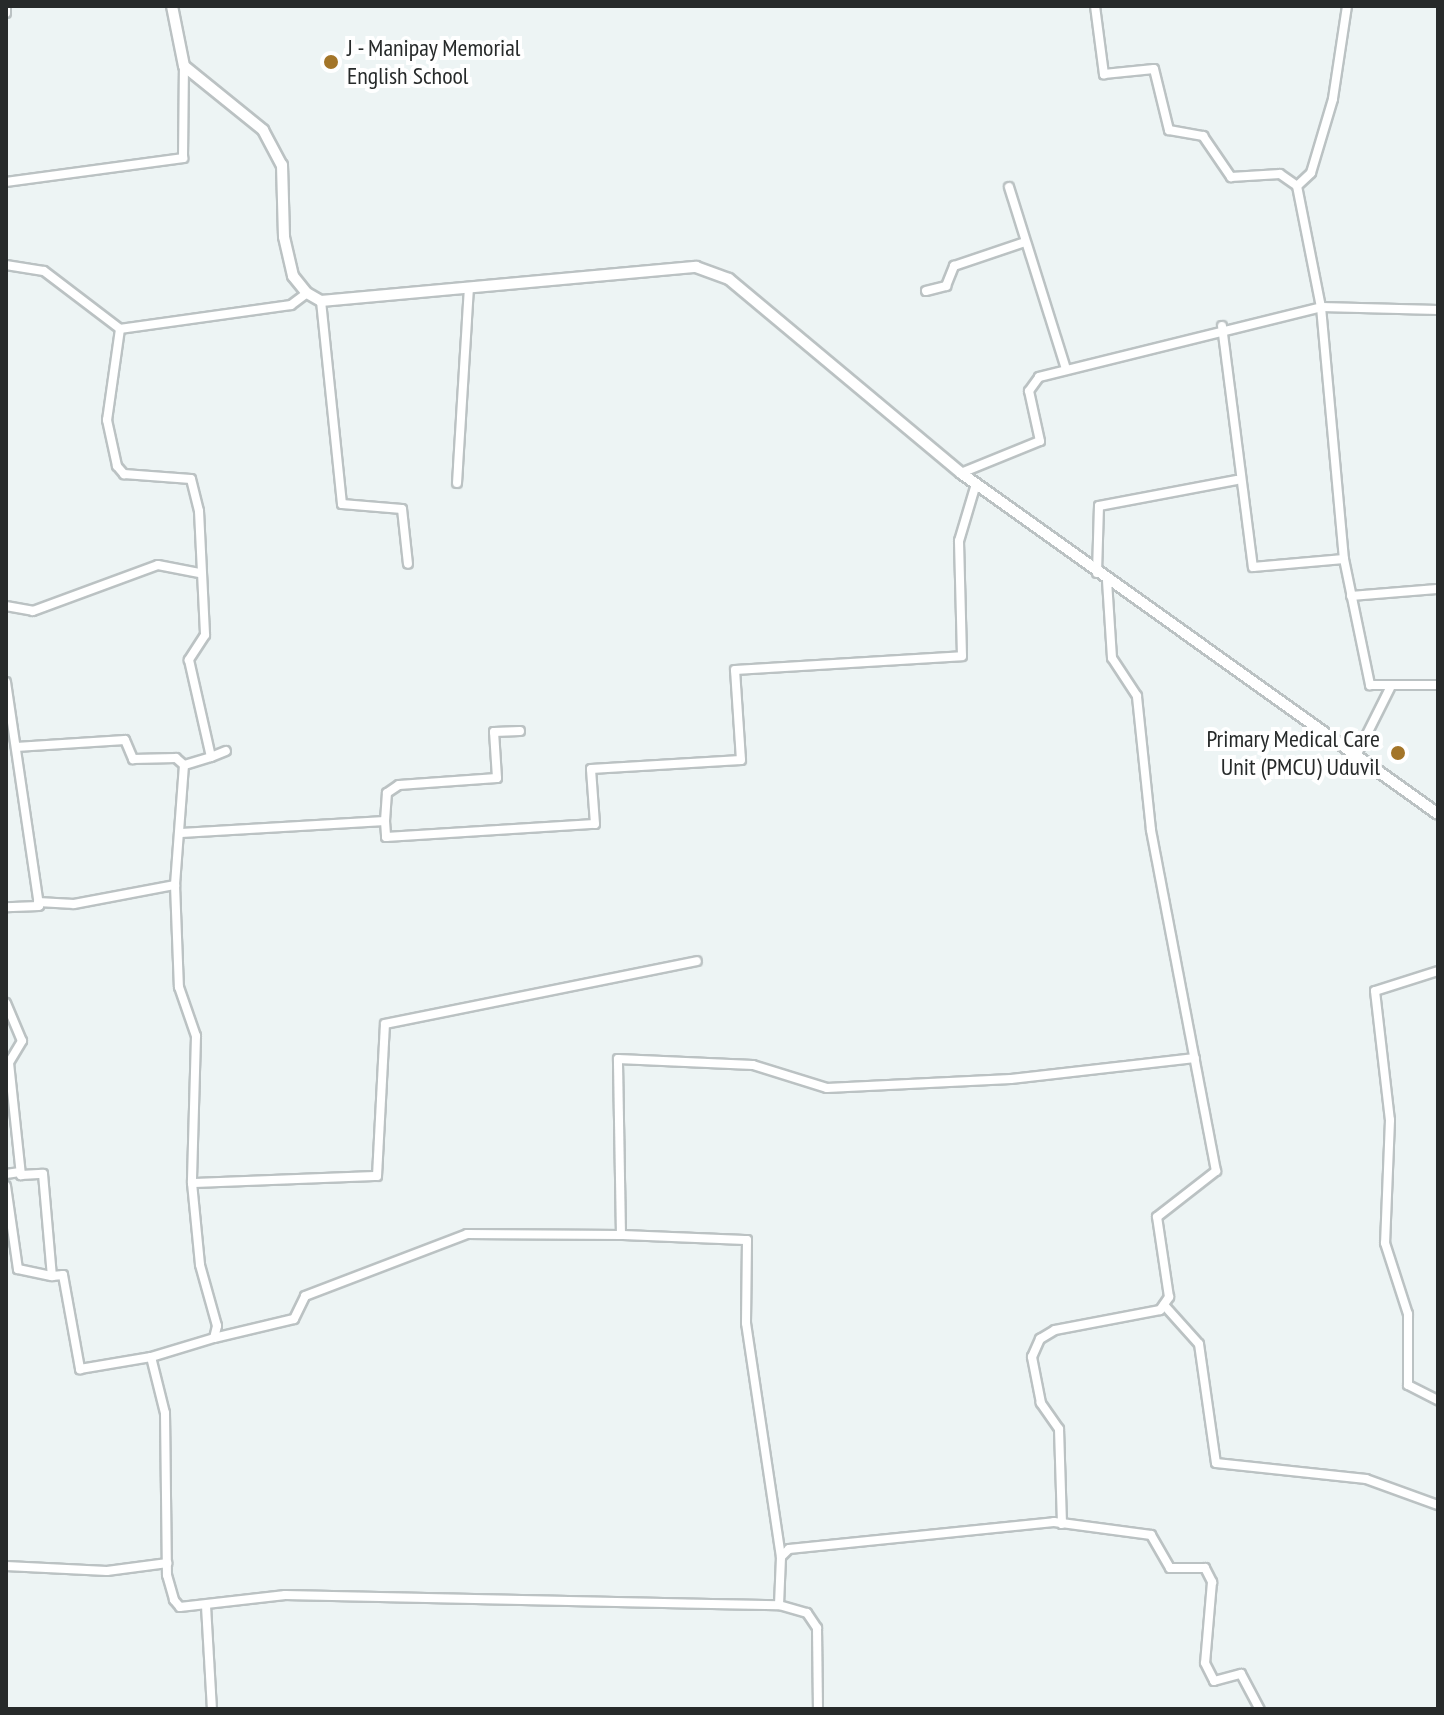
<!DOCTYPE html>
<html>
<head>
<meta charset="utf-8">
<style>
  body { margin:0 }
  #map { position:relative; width:1444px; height:1715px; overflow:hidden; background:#edf4f4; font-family:"PT Sans Narrow",sans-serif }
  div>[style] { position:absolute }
  .roads { filter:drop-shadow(2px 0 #bbc2c3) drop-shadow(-2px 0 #bbc2c3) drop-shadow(0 2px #bbc2c3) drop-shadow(0 -2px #bbc2c3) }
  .minor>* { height:8px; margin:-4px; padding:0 4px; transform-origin:4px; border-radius:4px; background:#fff }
  .tertiary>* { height:10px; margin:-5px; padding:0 5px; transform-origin:5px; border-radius:5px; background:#fff }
  .dots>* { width:22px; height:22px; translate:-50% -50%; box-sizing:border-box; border:4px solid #fff; border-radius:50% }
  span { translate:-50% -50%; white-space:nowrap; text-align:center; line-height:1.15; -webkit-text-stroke:8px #fff; paint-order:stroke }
  .poi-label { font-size:24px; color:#272a2a }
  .left { translate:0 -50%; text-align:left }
  .right { translate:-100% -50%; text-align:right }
  .frame { position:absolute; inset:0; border:8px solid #272a2a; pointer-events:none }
</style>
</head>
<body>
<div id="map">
  <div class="roads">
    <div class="minor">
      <i style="left:1095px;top:6px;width:69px;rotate:82.5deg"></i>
      <i style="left:1104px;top:74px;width:50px;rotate:-5.7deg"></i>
      <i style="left:1154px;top:69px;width:63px;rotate:76.2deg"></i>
      <i style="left:1169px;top:130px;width:35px;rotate:10deg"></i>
      <i style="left:1203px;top:136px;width:50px;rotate:55.7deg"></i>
      <i style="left:1231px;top:177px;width:49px;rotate:-3.5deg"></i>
      <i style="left:1280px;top:174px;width:21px;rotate:35deg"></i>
      <i style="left:1347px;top:6px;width:94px;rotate:98.6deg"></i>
      <i style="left:1333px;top:99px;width:77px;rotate:106.6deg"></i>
      <i style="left:1311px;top:173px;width:19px;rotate:137deg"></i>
      <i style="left:1297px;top:186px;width:123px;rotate:78.8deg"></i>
      <i style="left:1321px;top:307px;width:253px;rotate:84.8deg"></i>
      <i style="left:1344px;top:559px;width:129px;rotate:78.3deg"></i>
      <i style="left:1370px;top:685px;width:68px"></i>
      <i style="left:6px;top:13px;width:7px;rotate:-90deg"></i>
      <i style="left:6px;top:182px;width:179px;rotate:-7.7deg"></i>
      <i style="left:183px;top:158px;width:92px;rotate:-89.4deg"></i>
      <i style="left:1009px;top:187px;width:191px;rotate:72.6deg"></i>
      <i style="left:6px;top:265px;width:38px;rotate:9deg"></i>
      <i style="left:44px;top:271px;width:96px;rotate:37.3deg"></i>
      <i style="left:926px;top:291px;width:21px;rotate:-14deg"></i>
      <i style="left:946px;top:286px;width:22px;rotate:-68deg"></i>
      <i style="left:954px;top:266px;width:75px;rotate:-18.7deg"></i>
      <i style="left:307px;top:293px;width:20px;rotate:143deg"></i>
      <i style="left:291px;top:305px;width:173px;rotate:172deg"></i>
      <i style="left:120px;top:329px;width:92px;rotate:98.1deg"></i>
      <i style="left:107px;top:420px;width:47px;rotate:77.7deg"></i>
      <i style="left:117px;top:466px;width:11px;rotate:49deg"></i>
      <i style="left:124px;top:474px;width:67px;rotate:4.3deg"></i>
      <i style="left:191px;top:479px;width:33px;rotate:76deg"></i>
      <i style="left:199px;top:511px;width:124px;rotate:87.2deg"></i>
      <i style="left:205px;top:635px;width:30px;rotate:123deg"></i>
      <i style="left:189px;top:660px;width:99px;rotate:77.2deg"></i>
      <i style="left:211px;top:757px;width:28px;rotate:163deg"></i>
      <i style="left:184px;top:765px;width:120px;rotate:94.3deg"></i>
      <i style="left:175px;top:885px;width:102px;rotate:87.8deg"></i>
      <i style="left:179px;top:987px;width:52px;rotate:70.9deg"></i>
      <i style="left:196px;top:1036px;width:147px;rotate:91.6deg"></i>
      <i style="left:192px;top:1183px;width:82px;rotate:84.4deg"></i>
      <i style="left:200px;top:1265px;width:63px;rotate:74.4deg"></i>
      <i style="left:217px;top:1326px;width:12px;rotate:104deg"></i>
      <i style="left:214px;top:1338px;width:66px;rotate:163.2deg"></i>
      <i style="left:151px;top:1357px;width:58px;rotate:76deg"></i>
      <i style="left:165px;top:1413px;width:162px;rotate:89.3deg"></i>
      <i style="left:167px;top:1575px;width:26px;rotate:74deg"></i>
      <i style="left:174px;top:1600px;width:9px;rotate:49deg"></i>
      <i style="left:180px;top:1607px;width:106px;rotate:-6.5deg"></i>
      <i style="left:285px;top:1595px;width:494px;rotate:1.2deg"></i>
      <i style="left:779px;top:1605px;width:29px;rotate:16deg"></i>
      <i style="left:807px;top:1613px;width:18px;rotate:56deg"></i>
      <i style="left:817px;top:1628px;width:81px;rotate:89.3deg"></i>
      <i style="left:321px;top:301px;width:204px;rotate:84.1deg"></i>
      <i style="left:342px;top:504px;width:60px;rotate:4.8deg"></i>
      <i style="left:402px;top:509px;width:55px;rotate:83.8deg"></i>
      <i style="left:1222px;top:326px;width:243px;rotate:82.7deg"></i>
      <i style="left:1253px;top:567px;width:91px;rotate:-5deg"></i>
      <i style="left:961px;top:473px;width:85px;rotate:-22.1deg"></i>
      <i style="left:1040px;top:441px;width:51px;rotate:-102.4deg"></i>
      <i style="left:1029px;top:391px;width:17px;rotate:-54deg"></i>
      <i style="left:1039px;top:377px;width:291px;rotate:-13.9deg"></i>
      <i style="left:1321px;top:307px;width:117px;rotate:1.5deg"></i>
      <i style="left:457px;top:483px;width:195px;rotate:-86.5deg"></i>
      <i style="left:1097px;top:573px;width:67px;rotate:-88.3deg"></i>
      <i style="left:1099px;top:506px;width:140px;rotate:-10.7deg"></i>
      <i style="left:1351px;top:596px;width:86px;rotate:-4.7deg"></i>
      <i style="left:6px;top:606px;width:27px;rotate:10deg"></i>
      <i style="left:33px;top:611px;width:133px;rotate:-20.2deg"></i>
      <i style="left:158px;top:565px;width:42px;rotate:11deg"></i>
      <i style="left:6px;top:682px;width:226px;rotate:81.6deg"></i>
      <i style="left:39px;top:906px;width:33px;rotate:178deg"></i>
      <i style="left:16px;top:747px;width:109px;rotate:-3.7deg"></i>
      <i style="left:125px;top:740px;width:21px;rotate:67deg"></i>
      <i style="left:133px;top:759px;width:43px;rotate:-1.3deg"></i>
      <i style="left:176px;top:758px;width:11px;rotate:41deg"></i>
      <i style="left:1356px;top:756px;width:76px;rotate:-63.4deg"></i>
      <i style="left:211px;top:757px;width:16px;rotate:-22deg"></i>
      <i style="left:385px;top:821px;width:28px;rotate:-86deg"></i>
      <i style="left:387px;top:793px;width:14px;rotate:-34deg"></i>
      <i style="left:399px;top:785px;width:98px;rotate:-4.1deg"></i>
      <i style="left:497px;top:778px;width:46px;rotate:-93.7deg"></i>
      <i style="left:494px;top:732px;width:26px;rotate:-2deg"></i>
      <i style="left:181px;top:833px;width:204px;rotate:-3.4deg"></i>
      <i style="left:385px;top:821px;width:16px;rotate:86deg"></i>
      <i style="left:386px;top:837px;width:209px;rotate:-3.6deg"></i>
      <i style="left:595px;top:824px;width:55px;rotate:-94.2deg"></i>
      <i style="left:591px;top:769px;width:150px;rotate:-3.4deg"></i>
      <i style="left:741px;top:760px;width:90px;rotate:-93.8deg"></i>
      <i style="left:735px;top:670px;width:227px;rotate:-3.5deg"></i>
      <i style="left:962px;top:656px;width:115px;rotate:-91.5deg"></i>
      <i style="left:959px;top:541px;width:59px;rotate:-73.4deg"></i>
      <i style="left:38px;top:902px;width:36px;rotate:3deg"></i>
      <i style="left:74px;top:904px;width:103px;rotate:-10.7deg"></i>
      <i style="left:1438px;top:971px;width:66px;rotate:162.4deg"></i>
      <i style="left:1375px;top:991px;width:130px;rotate:83.4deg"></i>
      <i style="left:1390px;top:1120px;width:123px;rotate:92.3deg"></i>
      <i style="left:1385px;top:1243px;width:75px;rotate:72.1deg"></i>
      <i style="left:1408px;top:1314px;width:71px;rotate:90deg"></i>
      <i style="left:1408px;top:1385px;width:34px;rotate:27deg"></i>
      <i style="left:6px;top:1003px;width:41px;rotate:67.2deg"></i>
      <i style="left:22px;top:1041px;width:26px;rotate:121deg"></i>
      <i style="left:9px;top:1063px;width:113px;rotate:83.9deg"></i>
      <i style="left:21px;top:1175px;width:22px;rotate:-3deg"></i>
      <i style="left:43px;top:1174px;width:102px;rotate:85deg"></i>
      <i style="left:52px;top:1276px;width:11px;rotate:-5deg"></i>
      <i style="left:63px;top:1275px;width:96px;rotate:79.7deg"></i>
      <i style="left:80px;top:1369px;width:72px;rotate:-9.6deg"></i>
      <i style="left:6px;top:1174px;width:14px;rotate:-8deg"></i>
      <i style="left:192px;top:1183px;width:185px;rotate:-2.2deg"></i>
      <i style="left:377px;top:1176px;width:152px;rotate:-87deg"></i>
      <i style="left:385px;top:1024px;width:318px;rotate:-11.4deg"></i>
      <i style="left:6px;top:1186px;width:84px;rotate:81.8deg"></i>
      <i style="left:18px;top:1269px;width:35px;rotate:12deg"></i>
      <i style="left:621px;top:1235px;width:126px;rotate:2.3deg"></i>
      <i style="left:747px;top:1240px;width:83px;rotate:90.7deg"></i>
      <i style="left:746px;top:1323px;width:237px;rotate:81.5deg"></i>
      <i style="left:1164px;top:1305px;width:52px;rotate:48.1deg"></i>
      <i style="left:1199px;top:1344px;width:120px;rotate:81.9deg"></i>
      <i style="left:1216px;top:1463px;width:151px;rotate:6.1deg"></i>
      <i style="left:1366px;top:1479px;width:77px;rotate:19.9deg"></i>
      <i style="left:214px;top:1338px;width:82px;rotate:-13.4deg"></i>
      <i style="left:294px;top:1319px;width:25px;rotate:-64deg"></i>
      <i style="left:305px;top:1296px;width:173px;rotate:-20.9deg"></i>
      <i style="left:467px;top:1234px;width:154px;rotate:0.4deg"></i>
      <i style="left:621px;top:1235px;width:176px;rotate:-91deg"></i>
      <i style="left:618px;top:1059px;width:135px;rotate:2.5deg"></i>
      <i style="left:753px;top:1065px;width:77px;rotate:17.3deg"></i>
      <i style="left:827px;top:1088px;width:184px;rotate:-2.8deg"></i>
      <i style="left:1011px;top:1079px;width:185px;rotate:-6.5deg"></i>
      <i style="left:1062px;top:1524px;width:95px;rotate:-91.8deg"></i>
      <i style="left:1059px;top:1429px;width:32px;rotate:-125deg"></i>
      <i style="left:1041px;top:1403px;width:47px;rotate:-101.1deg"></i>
      <i style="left:1032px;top:1357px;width:20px;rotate:-66deg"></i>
      <i style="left:1040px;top:1339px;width:17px;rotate:-31deg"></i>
      <i style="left:1055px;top:1330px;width:107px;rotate:-10.8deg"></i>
      <i style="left:1160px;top:1310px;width:16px;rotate:-55deg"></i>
      <i style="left:1169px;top:1297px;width:81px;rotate:-98.5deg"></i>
      <i style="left:1157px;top:1217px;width:75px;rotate:-37.9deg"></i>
      <i style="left:1216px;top:1171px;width:347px;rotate:-100.8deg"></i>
      <i style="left:1151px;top:830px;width:135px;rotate:-96deg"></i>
      <i style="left:1137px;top:696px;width:45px;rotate:-123.3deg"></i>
      <i style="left:1112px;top:658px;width:77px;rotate:-93.7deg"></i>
      <i style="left:6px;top:1566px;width:101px;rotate:2.8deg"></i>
      <i style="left:107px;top:1571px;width:61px;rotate:-7.6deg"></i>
      <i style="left:779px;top:1605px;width:48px;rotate:-87.6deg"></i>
      <i style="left:781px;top:1557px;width:11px;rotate:-45deg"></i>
      <i style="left:789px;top:1549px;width:266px;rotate:-5.8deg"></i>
      <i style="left:1054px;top:1522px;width:98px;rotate:7.6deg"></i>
      <i style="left:1151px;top:1535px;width:38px;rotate:60deg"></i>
      <i style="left:1170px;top:1568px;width:35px"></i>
      <i style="left:1205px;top:1568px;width:16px;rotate:63deg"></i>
      <i style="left:1212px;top:1582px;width:81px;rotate:94.9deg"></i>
      <i style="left:1205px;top:1663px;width:20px;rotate:63deg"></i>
      <i style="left:1214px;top:1681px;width:28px;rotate:-15deg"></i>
      <i style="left:1241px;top:1674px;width:40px;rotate:62deg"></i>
      <i style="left:206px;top:1606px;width:103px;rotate:86.7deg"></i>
    </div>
    <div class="tertiary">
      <i style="left:172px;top:6px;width:61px;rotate:78.7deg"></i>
      <i style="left:184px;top:66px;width:102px;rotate:39deg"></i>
      <i style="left:263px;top:130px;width:40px;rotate:62deg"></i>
      <i style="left:282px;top:165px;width:72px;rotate:88.4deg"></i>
      <i style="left:284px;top:237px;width:40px;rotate:77deg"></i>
      <i style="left:293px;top:276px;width:22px;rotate:51deg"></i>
      <i style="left:307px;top:293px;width:16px;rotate:30deg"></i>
      <i style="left:321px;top:301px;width:377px;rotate:-5.2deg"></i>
      <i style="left:696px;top:267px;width:35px;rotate:20deg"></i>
      <i style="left:729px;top:279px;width:302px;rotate:39.9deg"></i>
      <i style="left:961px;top:473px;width:586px;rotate:35.56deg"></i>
    </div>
  </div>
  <div class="dots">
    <i style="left:331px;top:62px;background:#a37528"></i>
    <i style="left:1398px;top:753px;background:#a37528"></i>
  </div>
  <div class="poi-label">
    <span class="left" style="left:347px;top:62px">J - Manipay Memorial<br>English School</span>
    <span class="right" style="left:1380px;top:753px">Primary Medical Care<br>Unit (PMCU) Uduvil</span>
  </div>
  <div class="frame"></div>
</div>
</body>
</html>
